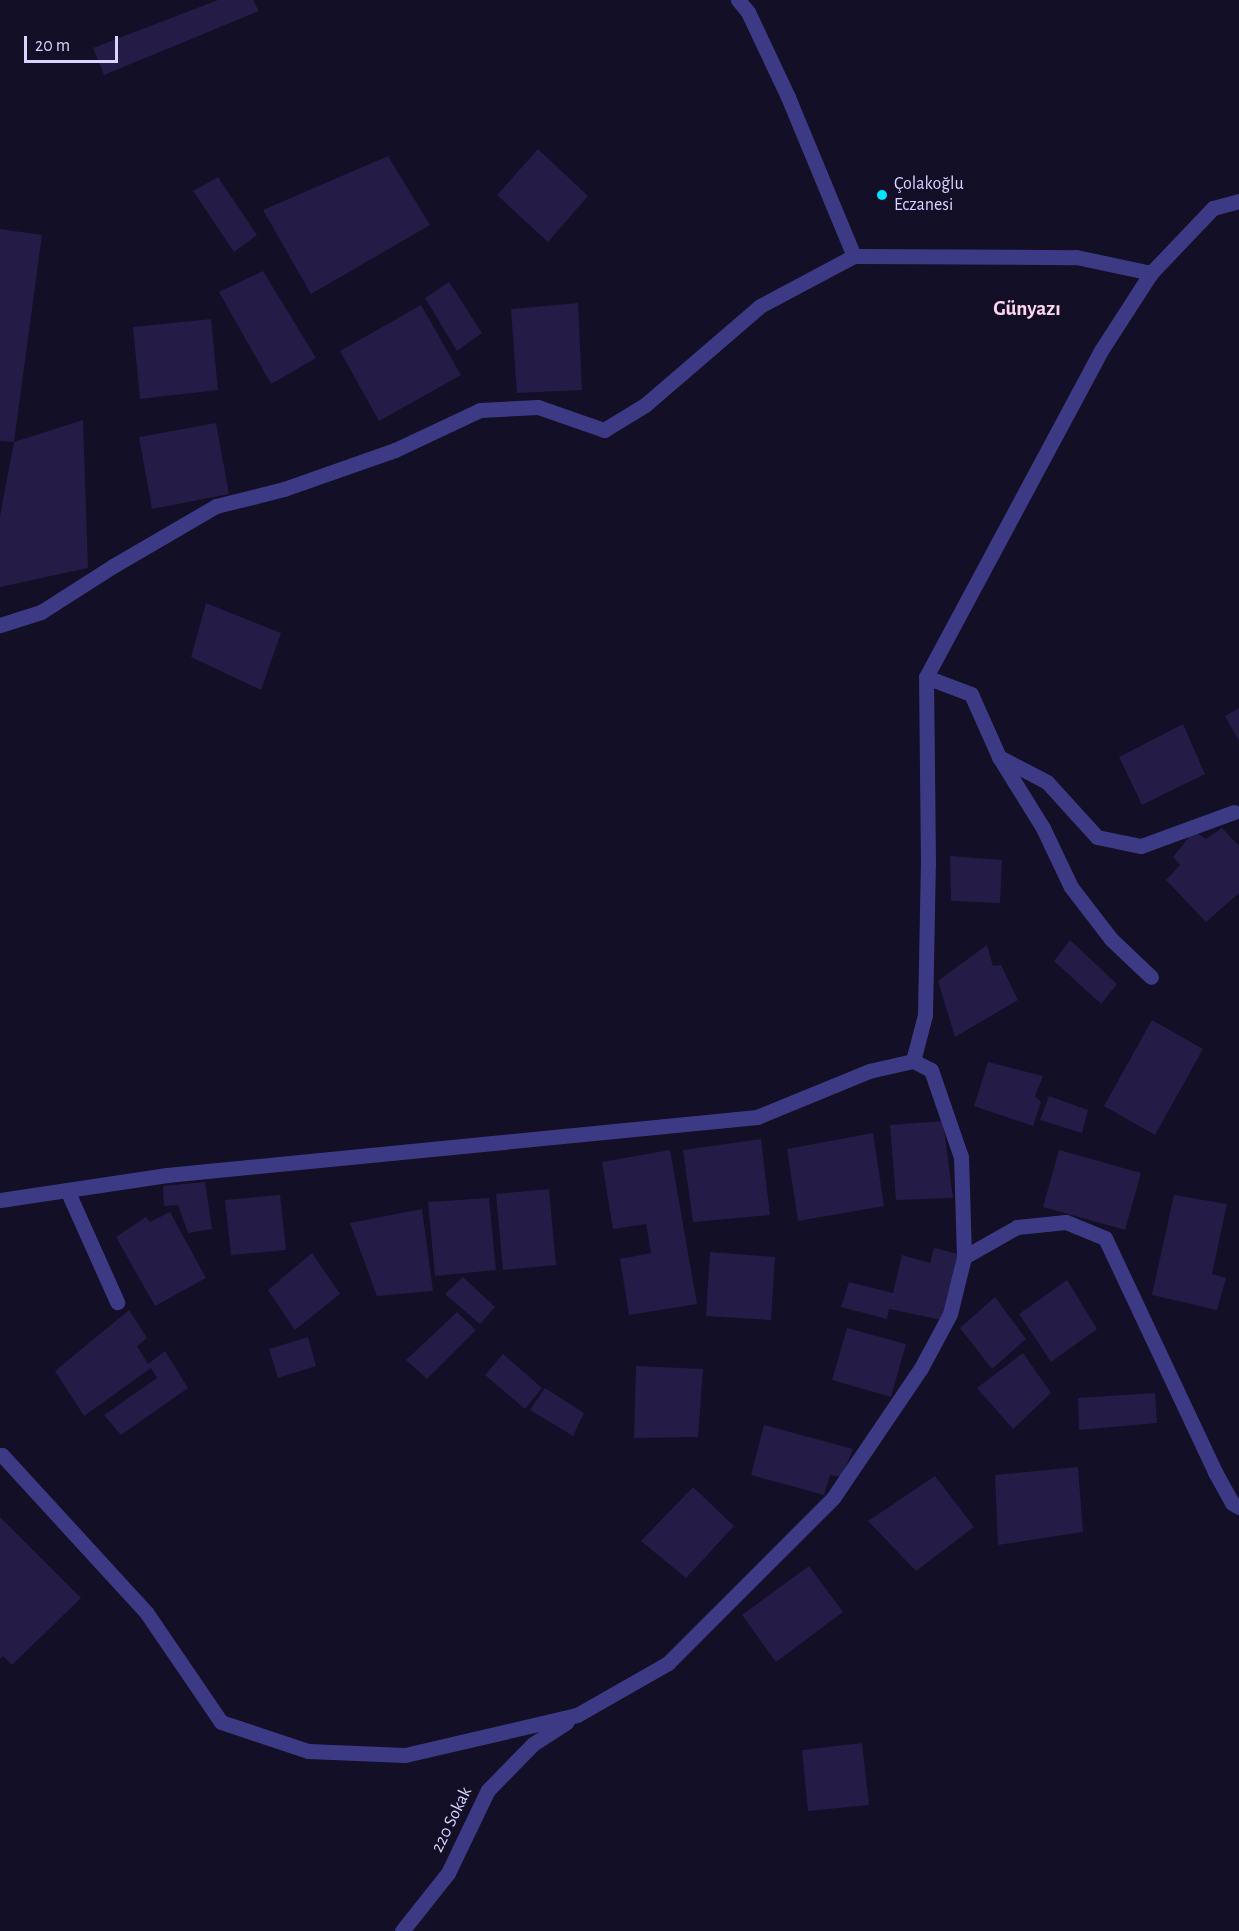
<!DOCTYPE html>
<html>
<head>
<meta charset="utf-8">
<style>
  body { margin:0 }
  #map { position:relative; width:1239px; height:1931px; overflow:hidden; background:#130f26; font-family:"Alegreya Sans",sans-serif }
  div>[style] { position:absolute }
  .building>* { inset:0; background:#241b47 }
  .minor>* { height:15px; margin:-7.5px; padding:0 7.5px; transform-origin:7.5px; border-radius:7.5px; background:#3d3a85 }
  .dots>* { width:16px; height:16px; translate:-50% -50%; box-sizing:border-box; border:3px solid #130f26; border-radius:50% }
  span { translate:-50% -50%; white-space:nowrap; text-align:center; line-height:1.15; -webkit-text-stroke:4.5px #130f26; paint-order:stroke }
  .poi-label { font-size:18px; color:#d9d4ff }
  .left { translate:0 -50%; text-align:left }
  .street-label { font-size:18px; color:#d9d4ff }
  .quarter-label { font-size:21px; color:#ffd6f0; font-weight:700 }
  .scale { position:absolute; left:24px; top:36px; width:94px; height:27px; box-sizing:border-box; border:3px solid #d9d4ff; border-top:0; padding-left:8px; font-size:18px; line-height:21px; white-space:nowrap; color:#d9d4ff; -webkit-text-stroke:4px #130f26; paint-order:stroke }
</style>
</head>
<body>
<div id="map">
  <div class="building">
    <i style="clip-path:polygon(218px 0,253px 0,259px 11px,104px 75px,93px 48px)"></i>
    <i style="clip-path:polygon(538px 149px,588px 196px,548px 242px,497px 195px)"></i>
    <i style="clip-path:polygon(388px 156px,430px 225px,311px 294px,263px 210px)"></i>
    <i style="clip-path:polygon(218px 177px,257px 235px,234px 252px,193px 191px)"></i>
    <i style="clip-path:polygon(0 229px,42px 235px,14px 442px,0 441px)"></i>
    <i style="clip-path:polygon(263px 271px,316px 358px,271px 384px,219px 292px)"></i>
    <i style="clip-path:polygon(449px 282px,482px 333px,457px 351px,425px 298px)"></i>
    <i style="clip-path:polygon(578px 303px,582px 390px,517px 393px,511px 309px)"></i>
    <i style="clip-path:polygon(421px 305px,461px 375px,379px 421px,340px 351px)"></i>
    <i style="clip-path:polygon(211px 319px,218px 390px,140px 399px,133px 327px)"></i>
    <i style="clip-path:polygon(83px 420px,88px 568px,0 587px,0 516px,14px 442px)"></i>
    <i style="clip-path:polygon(216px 423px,229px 494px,152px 509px,139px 437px)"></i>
    <i style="clip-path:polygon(206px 603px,281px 633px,261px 690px,191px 657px)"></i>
    <i style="clip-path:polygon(1239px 708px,1239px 741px,1225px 716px)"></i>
    <i style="clip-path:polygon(1183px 724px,1205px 774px,1142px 805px,1119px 757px)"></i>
    <i style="clip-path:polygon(1222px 828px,1239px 846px,1239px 893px,1206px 922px,1166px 880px,1180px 865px,1173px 857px,1194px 831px,1206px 839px)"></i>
    <i style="clip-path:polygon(950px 856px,1002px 860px,1000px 903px,951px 901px)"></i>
    <i style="clip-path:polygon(1070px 940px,1117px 984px,1101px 1004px,1054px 961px)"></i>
    <i style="clip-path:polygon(987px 945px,993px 966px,1001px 965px,1018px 1000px,955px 1037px,938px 981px)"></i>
    <i style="clip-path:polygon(1152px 1020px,1203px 1049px,1155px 1135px,1104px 1106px)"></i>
    <i style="clip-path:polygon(988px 1062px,1043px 1076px,1035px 1096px,1041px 1102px,1033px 1126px,974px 1106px)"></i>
    <i style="clip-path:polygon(1049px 1096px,1088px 1110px,1082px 1133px,1040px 1120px)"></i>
    <i style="clip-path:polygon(943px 1121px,953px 1198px,896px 1200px,890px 1125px)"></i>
    <i style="clip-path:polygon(873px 1133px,884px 1206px,798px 1221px,787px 1149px)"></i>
    <i style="clip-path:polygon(761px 1139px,770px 1215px,693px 1222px,683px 1150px)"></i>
    <i style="clip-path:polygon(670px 1150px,697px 1304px,629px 1315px,620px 1259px,651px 1253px,646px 1224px,613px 1229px,602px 1162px)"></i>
    <i style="clip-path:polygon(1059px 1150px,1141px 1173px,1125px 1230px,1043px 1207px)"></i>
    <i style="clip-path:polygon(205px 1182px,212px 1229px,188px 1233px,178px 1205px,164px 1206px,163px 1186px)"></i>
    <i style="clip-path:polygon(549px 1189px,556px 1265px,503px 1270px,496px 1194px)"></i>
    <i style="clip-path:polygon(280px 1195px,286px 1250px,231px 1255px,225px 1200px)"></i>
    <i style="clip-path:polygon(1174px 1195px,1227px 1204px,1212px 1274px,1226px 1278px,1217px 1310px,1152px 1295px)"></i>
    <i style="clip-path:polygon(489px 1198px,496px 1270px,435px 1276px,428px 1202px)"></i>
    <i style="clip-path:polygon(422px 1209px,433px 1291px,377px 1296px,350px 1223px)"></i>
    <i style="clip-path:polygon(170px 1212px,206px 1278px,155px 1306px,116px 1237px,146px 1217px,150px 1222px)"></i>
    <i style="clip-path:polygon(934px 1248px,958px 1254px,942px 1320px,889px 1309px,887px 1319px,841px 1307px,849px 1282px,893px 1293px,902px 1255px,930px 1263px)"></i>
    <i style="clip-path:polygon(710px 1252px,775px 1257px,771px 1320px,706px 1316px)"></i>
    <i style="clip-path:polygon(312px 1253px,340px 1294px,295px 1330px,268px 1290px)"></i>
    <i style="clip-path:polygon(463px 1277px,495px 1307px,480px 1324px,445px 1294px)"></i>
    <i style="clip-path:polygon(1067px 1280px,1097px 1329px,1051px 1362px,1019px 1314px)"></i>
    <i style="clip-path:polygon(995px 1297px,1026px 1339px,992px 1369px,960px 1328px)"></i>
    <i style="clip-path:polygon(129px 1310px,147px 1338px,137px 1346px,148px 1364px,165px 1351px,188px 1388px,121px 1435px,104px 1415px,157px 1378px,151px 1368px,84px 1416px,55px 1371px)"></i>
    <i style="clip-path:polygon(457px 1312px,476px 1330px,427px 1379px,406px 1360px)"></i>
    <i style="clip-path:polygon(847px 1328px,906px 1344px,891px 1397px,832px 1380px)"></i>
    <i style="clip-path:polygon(308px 1337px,316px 1366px,278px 1378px,269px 1349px)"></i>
    <i style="clip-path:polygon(1023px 1353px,1051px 1393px,1013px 1429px,977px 1388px)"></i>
    <i style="clip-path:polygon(503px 1354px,542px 1388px,525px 1409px,485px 1375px)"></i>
    <i style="clip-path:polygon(636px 1366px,703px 1369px,698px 1437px,634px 1438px)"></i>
    <i style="clip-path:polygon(545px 1388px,584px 1413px,573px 1436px,530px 1410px)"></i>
    <i style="clip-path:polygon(1155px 1393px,1157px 1423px,1079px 1430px,1078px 1398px)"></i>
    <i style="clip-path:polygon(764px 1425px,853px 1449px,842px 1477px,830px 1475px,824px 1495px,751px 1475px)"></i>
    <i style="clip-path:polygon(1078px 1467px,1083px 1532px,998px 1545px,995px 1475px)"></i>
    <i style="clip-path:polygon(935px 1476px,974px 1527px,916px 1571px,868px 1521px)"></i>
    <i style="clip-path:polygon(693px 1487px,734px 1526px,686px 1578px,641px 1541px)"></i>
    <i style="clip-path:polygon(0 1517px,81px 1598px,12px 1665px,3px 1656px,0 1659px)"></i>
    <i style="clip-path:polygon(809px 1566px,843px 1612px,776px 1662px,742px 1615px)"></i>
    <i style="clip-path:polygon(862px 1743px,869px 1805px,808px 1811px,802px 1750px)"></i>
  </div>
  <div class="minor">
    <i style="left:738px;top:0;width:16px;rotate:50deg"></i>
    <i style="left:748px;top:12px;width:94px;rotate:64.8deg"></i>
    <i style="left:788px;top:97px;width:172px;rotate:67.5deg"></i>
    <i style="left:854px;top:256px;width:222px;rotate:0.3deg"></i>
    <i style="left:1076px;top:257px;width:77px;rotate:12deg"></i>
    <i style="left:0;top:625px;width:43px;rotate:-17.6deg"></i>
    <i style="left:41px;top:612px;width:85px;rotate:-32.6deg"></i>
    <i style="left:113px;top:566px;width:119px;rotate:-30.2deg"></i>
    <i style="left:216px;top:506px;width:70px;rotate:-14deg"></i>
    <i style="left:284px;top:489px;width:118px;rotate:-19.4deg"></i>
    <i style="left:395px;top:450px;width:94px;rotate:-25.2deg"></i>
    <i style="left:480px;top:410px;width:58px;rotate:-3deg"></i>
    <i style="left:538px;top:407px;width:70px;rotate:19.2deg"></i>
    <i style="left:604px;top:430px;width:48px;rotate:-31.4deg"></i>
    <i style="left:645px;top:405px;width:152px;rotate:-40.7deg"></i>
    <i style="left:760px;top:306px;width:106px;rotate:-28deg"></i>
    <i style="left:926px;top:677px;width:48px;rotate:20.7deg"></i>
    <i style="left:971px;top:694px;width:69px;rotate:66deg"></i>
    <i style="left:999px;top:757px;width:54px;rotate:27.5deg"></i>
    <i style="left:1047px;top:782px;width:74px;rotate:47.7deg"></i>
    <i style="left:1097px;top:837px;width:45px;rotate:11.6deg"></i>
    <i style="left:1141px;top:846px;width:99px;rotate:-20.1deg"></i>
    <i style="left:999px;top:757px;width:84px;rotate:58.2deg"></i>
    <i style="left:1043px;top:828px;width:65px;rotate:64.6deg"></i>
    <i style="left:1071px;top:887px;width:66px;rotate:52.4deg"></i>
    <i style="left:1111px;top:939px;width:55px;rotate:43.5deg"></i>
    <i style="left:67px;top:1190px;width:123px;rotate:65.9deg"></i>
    <i style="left:0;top:1200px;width:169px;rotate:-8.5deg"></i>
    <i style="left:167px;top:1175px;width:593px;rotate:-5.61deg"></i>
    <i style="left:757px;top:1117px;width:121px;rotate:-22.3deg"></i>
    <i style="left:869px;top:1071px;width:45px;rotate:-12.8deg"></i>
    <i style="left:913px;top:1061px;width:48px;rotate:-75.4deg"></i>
    <i style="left:925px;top:1015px;width:150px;rotate:-88.9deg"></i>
    <i style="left:928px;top:865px;width:188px;rotate:-90.6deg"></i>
    <i style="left:926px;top:677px;width:372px;rotate:-61.8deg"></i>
    <i style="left:1102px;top:349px;width:90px;rotate:-57.2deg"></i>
    <i style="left:1151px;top:273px;width:90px;rotate:-46.4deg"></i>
    <i style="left:1213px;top:208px;width:27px;rotate:-15deg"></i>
    <i style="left:964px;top:1257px;width:61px;rotate:-29.5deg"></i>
    <i style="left:1017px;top:1227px;width:49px;rotate:-5.8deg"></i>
    <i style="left:1066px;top:1222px;width:42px;rotate:22.3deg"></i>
    <i style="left:1105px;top:1238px;width:259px;rotate:64.8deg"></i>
    <i style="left:1215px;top:1472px;width:35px;rotate:61deg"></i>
    <i style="left:1232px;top:1503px;width:8px;rotate:30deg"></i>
    <i style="left:0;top:1456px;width:2px;rotate:-27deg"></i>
    <i style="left:2px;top:1455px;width:213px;rotate:47.5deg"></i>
    <i style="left:146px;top:1612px;width:133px;rotate:55.7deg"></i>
    <i style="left:221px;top:1722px;width:92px;rotate:18.4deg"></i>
    <i style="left:308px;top:1751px;width:97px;rotate:2.4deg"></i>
    <i style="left:405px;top:1755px;width:177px;rotate:-13.1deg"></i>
    <i style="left:577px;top:1715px;width:105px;rotate:-29.7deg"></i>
    <i style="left:668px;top:1663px;width:233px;rotate:-45deg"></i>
    <i style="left:833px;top:1498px;width:157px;rotate:-55.9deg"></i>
    <i style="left:921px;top:1368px;width:61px;rotate:-61.8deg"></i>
    <i style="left:950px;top:1314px;width:59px;rotate:-76.2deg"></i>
    <i style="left:964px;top:1257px;width:100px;rotate:-91.7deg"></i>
    <i style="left:961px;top:1157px;width:92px;rotate:-109deg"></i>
    <i style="left:931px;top:1070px;width:20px;rotate:-153deg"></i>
    <i style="left:402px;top:1931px;width:74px;rotate:-51.6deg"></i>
    <i style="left:448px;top:1873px;width:92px;rotate:-64.3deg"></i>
    <i style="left:488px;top:1790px;width:64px;rotate:-45.6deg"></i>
    <i style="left:533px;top:1744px;width:40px;rotate:-32.9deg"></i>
  </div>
  <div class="dots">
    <i style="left:882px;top:195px;background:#00e5ff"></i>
  </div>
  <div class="poi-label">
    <span class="left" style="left:894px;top:195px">Çolakoğlu<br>Eczanesi</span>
  </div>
  <div class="street-label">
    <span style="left:452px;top:1820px;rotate:-64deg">220 Sokak</span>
  </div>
  <div class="quarter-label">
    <span style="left:1027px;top:309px">Günyazı</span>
  </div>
  <div class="scale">20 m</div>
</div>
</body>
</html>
